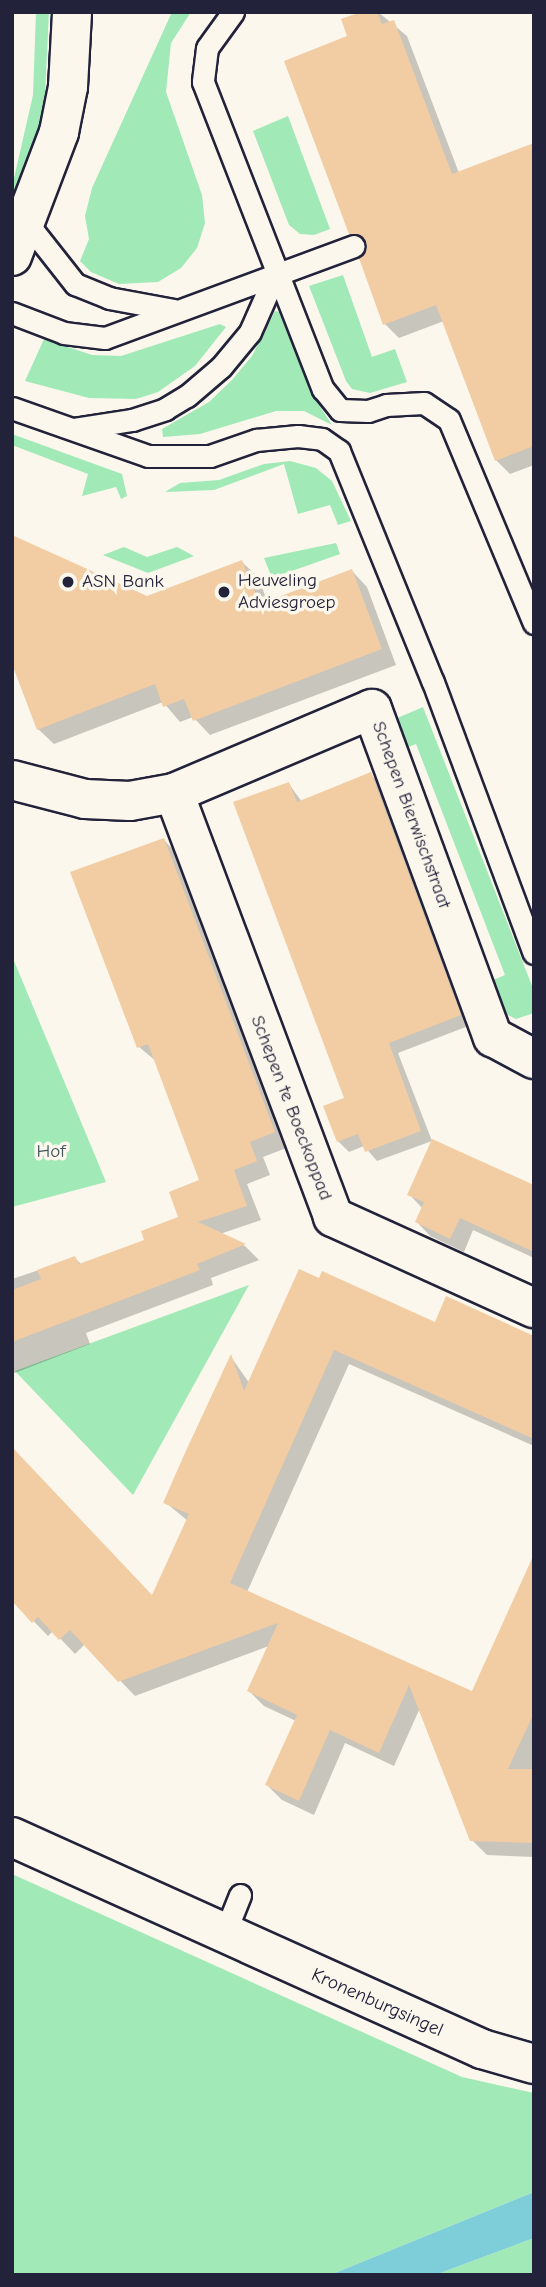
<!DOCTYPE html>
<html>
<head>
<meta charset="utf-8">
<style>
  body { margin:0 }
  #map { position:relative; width:546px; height:2287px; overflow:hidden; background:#fbf7ec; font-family:"Comic Neue",sans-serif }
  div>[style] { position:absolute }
  .green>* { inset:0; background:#a1e9b7 }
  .water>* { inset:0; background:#7eced9 }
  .shadow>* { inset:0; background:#0003 }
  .building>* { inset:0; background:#f2cca2 }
  .roads { filter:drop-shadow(2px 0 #22223b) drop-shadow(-2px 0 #22223b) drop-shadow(0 2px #22223b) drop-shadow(0 -2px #22223b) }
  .service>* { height:21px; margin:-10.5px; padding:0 10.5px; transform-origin:10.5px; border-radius:10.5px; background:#fbf7ec }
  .minor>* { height:38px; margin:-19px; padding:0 19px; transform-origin:19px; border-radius:19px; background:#fbf7ec }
  .dots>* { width:19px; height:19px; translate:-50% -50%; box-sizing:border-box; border:4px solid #fbf7ec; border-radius:50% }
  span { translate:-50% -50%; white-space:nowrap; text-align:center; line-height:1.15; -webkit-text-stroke:7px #fbf7ec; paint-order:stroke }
  .poi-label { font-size:19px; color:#22223b }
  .left { translate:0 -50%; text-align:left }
  .street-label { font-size:19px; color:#22223b }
  .park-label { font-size:19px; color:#42545a }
  .frame { position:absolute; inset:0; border:14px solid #22223b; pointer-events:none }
</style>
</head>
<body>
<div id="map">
  <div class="green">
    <i style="clip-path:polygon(36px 12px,49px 12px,45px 95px,32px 161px,12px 219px,12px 187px,33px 95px)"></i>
    <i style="clip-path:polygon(172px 12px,191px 12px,171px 43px,166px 92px,202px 195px,205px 223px,197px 248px,181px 268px,158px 282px,119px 284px,91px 272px,80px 261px,89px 239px,85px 216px,92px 188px)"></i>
    <i style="clip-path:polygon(288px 116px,330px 229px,314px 235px,300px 234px,289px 225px,253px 131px)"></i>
    <i style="clip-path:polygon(343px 275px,372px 357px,395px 349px,407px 382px,370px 393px,352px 389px,346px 381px,309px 286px)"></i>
    <i style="clip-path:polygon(275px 311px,279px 312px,311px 393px,332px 425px,304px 411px,276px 411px,200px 434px,163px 437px,162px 429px,209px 402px,232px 380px,252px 356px)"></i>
    <i style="clip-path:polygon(220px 324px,226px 327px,195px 366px,158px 392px,136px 399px,89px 398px,25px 381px,44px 339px,92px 355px,121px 356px)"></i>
    <i style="clip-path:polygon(12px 434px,122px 474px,127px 496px,121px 499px,116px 487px,82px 496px,88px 474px,12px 445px)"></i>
    <i style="clip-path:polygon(290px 461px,316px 468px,332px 481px,351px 521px,338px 525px,330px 505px,298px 514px,284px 464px,214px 490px,165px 492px,180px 483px,219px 480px,264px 464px)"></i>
    <i style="clip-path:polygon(336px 543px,340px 554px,272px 578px,264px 558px)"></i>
    <i style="clip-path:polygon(124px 547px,147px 557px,177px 547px,194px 556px,148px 573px,103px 555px)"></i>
    <i style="clip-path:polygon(423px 707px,534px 991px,534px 1013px,516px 1019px,500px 1011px,488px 982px,505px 975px,416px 744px,398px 751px,388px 722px)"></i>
    <i style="clip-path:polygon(12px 956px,106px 1182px,12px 1207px)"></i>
    <i style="clip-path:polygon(249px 1285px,133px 1495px,15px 1371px)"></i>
    <i style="clip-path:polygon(12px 1874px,462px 2077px,534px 2093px,534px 2192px,330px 2275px,12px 2275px)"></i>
    <i style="clip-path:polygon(534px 2238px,534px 2275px,435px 2275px)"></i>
  </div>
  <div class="water">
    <i style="clip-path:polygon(534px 2192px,534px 2238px,435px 2275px,330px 2275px)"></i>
  </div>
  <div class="shadow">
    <i style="clip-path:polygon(365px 12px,378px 12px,407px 36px,459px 173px,534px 145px,534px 465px,510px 474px,496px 460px,444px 321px,399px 338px,385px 324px,369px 249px,351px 233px,349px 37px)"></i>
    <i style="clip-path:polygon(242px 562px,258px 577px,268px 603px,352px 571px,367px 587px,396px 665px,210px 735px,193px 717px,180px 722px,163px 702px,54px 744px,38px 729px,147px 598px)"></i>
    <i style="clip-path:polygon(370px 774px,381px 785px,471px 1025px,398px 1053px,432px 1141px,377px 1161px,364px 1146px,349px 1152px,338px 1141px,346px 1099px,289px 784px,302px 802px)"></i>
    <i style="clip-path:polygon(164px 840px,178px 855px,289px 1147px,263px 1157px,270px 1175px,247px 1184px,261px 1220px,220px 1234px,245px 1246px,259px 1260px,211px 1278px,213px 1285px,86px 1333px,90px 1344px,12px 1374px,12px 1279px,75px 1258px,82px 1265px,147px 1241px,180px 1218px,201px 1181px,156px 1061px,139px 1047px)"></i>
    <i style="clip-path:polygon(534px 1187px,534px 1258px,473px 1230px,464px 1252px,430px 1236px,417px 1222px,423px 1209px,409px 1194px)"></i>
    <i style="clip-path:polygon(298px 1277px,435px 1324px,534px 1338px,534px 1446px,349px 1364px,247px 1592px,473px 1693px,534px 1558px,534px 1857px,487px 1855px,472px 1840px,420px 1708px,394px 1766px,345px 1743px,314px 1815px,282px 1800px,267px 1785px,296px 1721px,264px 1706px,249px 1691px,269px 1646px,135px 1696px,85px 1644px,75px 1654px,53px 1631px,48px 1636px,12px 1599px,153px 1597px,188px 1521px,165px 1502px,231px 1357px,250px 1384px)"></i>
  </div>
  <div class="building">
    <i style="clip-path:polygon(361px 12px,377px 12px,382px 24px,394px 20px,452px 174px,534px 143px,534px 446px,495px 461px,436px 305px,383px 325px,359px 258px,367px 249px,366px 241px,349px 234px,284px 61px,347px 36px,341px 19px)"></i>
    <i style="clip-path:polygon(12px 535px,147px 596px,242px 560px,260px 604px,352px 569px,382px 649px,193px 721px,184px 699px,163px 707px,155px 684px,37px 730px,12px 664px)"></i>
    <i style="clip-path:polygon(371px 772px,461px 1015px,389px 1043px,421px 1131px,365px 1152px,358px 1134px,337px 1142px,323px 1106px,344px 1098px,233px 802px,289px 782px,297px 802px)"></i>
    <i style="clip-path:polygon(164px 838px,275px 1132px,250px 1142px,257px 1161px,234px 1170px,247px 1206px,198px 1222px,246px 1244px,197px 1264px,200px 1270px,12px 1342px,12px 1290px,41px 1279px,37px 1270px,75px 1256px,79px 1264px,144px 1240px,141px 1231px,178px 1217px,169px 1192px,199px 1180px,148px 1044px,137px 1048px,70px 872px)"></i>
    <i style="clip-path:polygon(432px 1139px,534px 1185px,534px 1252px,460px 1218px,450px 1239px,415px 1222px,424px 1202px,407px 1195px)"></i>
    <i style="clip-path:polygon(299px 1269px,319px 1278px,322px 1271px,435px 1322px,446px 1296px,534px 1336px,534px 1439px,334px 1350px,230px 1583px,472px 1691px,534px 1554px,534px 1713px,508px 1769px,534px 1769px,534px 1843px,470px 1841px,409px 1685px,379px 1753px,330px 1730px,299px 1801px,265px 1785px,297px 1715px,247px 1691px,278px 1623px,118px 1682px,70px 1630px,59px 1640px,38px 1617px,32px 1623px,12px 1601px,12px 1447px,152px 1595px,189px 1514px,163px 1503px,184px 1455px,231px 1354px,244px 1391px)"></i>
  </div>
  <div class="roads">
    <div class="service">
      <i style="left:233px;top:12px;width:44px;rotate:125.8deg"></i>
      <i style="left:207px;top:48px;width:34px;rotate:97deg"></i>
      <i style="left:203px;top:82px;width:330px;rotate:68.7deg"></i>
      <i style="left:323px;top:389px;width:27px;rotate:51deg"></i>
      <i style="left:340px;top:410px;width:28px;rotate:2deg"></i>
      <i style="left:368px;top:411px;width:19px;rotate:-18deg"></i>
      <i style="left:386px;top:405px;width:38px;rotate:-3deg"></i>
      <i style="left:424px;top:403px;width:30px;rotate:34deg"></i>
      <i style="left:449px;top:420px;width:220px;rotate:67.3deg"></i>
      <i style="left:27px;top:223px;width:78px;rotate:51.8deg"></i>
      <i style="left:75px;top:284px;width:37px;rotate:22deg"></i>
      <i style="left:109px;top:298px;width:66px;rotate:10.5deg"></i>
      <i style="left:12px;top:313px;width:56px;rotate:21deg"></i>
      <i style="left:64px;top:333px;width:41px;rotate:7deg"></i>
      <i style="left:105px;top:338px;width:265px;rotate:-20.3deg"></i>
      <i style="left:12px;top:408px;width:144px;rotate:19.4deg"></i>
      <i style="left:148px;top:456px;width:62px"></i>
      <i style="left:210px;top:456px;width:49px;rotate:-19.2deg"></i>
      <i style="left:256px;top:440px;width:42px;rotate:-5.4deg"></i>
      <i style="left:298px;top:436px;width:24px;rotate:7deg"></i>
      <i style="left:322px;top:439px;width:21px;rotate:35deg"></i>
      <i style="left:339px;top:451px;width:249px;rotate:67.9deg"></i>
      <i style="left:433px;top:682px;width:289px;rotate:69.6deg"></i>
      <i style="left:74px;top:429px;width:59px;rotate:-8.8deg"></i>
      <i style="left:132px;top:420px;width:35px;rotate:-18deg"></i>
      <i style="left:165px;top:409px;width:26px;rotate:-31deg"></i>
      <i style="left:187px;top:396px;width:45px;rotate:-40.5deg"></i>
      <i style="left:221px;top:367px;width:45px;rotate:-50.4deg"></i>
      <i style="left:250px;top:332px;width:64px;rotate:-66.2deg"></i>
      <i style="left:224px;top:1935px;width:43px;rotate:-68.2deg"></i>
    </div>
    <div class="minor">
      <i style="left:12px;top:256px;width:133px;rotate:-69.2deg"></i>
      <i style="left:59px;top:132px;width:46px;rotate:-78.7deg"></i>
      <i style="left:68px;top:87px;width:75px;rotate:-86.9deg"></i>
      <i style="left:12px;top:780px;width:75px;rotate:14.6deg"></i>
      <i style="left:85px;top:799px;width:45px;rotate:2.5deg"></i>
      <i style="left:130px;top:801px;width:45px;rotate:-10.3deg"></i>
      <i style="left:174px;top:793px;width:215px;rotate:-23deg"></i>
      <i style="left:372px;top:709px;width:350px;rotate:69.8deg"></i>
      <i style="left:493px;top:1037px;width:47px;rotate:28.2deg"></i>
      <i style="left:174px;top:793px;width:453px;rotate:69.4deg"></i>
      <i style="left:333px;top:1217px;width:221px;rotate:24.4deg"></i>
      <i style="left:12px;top:1837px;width:516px;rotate:24.28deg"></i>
      <i style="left:482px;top:2049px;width:54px;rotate:16.1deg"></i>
    </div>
  </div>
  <div class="dots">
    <i style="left:68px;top:582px;background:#22223b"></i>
    <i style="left:224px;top:592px;background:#22223b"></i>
  </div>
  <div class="poi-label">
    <span class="left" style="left:238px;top:592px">Heuveling<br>Adviesgroep</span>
    <span class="left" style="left:82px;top:582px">ASN Bank</span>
  </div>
  <div class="street-label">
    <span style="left:411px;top:815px;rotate:70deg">Schepen Bierwischstraat</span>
    <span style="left:291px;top:1108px;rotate:69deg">Schepen te Boeckoppad</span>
    <span style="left:377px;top:2003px;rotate:24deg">Kronenburgsingel</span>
  </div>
  <div class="park-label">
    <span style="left:51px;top:1152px">Hof</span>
  </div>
  <div class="frame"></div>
</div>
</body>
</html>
